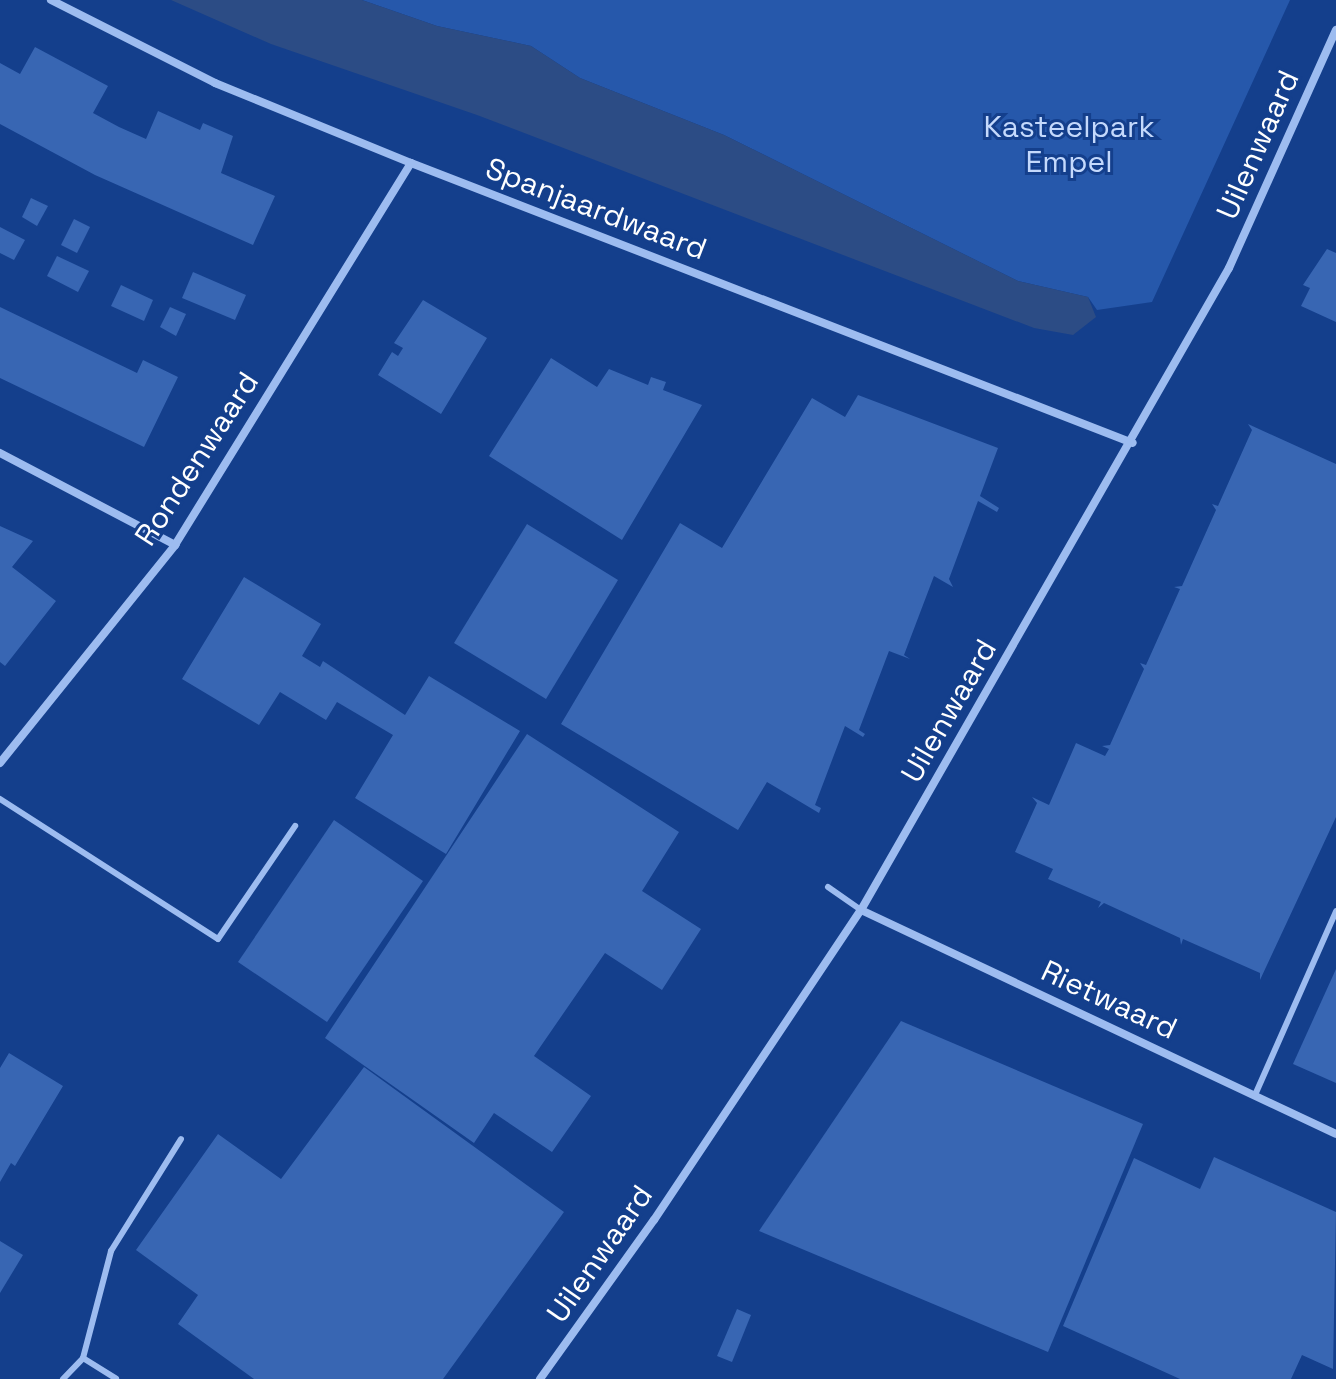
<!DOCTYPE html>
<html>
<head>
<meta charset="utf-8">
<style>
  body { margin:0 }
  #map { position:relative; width:1336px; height:1379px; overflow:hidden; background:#143f8c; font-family:"Space Grotesk",sans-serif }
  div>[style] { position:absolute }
  .green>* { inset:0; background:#2658ab }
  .water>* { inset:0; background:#2c4c85 }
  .building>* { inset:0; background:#3866b3 }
  .service>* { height:6px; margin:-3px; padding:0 3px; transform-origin:3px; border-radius:3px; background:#9dbcf0 }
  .minor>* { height:8px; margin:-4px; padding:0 4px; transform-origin:4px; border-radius:4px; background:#9dbcf0 }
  span { translate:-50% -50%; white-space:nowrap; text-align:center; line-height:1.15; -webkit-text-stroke:6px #143f8c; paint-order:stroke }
  .park-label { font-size:30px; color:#c4d9fc }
  .street-label { font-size:30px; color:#fff }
</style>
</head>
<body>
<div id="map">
  <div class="green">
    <i style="clip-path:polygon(362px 0,1290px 0,1152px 302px,1097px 310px,1088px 297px,1018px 281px,724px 135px,580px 78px,531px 46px,437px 26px)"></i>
  </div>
  <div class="water">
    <i style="clip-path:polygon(171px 0,362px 0,437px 26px,531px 46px,580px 78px,724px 135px,1018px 281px,1088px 297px,1096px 317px,1073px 335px,1034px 328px,477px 115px,271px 44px)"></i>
  </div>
  <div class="building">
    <i style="clip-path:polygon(35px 47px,108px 86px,93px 113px,119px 127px,146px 139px,158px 111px,200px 130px,203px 123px,233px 136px,221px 173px,275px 196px,253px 245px,95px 175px,0 124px,0 63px,20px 74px)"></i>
    <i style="clip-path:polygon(31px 198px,48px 206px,37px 226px,22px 217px)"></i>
    <i style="clip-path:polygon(74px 219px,90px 227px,77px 253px,61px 245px)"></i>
    <i style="clip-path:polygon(0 227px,25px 240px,14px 260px,0 253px)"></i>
    <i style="clip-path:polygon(1327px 249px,1336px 253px,1336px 322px,1301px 306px,1310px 288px,1303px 285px)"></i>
    <i style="clip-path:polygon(57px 256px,89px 271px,78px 292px,47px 276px)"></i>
    <i style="clip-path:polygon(193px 272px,246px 295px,235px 320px,182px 298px)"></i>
    <i style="clip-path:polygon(121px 285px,153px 300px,144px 321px,111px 306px)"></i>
    <i style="clip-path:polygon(423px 300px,487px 338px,441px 414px,378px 375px,392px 352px,398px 356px,403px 348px,394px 343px)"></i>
    <i style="clip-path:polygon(0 307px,137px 373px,143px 360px,178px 377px,144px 447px,0 378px)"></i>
    <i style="clip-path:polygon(170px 307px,186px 314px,176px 336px,160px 327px)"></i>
    <i style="clip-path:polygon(551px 358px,597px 387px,609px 369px,648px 385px,651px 377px,666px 382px,663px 390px,702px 405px,622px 540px,489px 456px)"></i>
    <i style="clip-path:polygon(858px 395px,998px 448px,980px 496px,999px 508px,997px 512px,978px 501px,949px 579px,953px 587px,934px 576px,904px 655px,910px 659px,889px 651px,859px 730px,865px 734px,863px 737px,845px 726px,815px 805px,821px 808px,819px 813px,767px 782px,738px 830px,561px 724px,680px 523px,722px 548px,812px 398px,845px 417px)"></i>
    <i style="clip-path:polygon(1248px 424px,1336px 464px,1336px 817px,1260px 980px,1260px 973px,1183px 939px,1181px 945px,1180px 938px,1104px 903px,1098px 908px,1101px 902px,1048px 879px,1053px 869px,1015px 852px,1037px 803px,1032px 797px,1049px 805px,1076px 743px,1105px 756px,1109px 749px,1102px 746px,1110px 745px,1144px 669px,1140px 663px,1146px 665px,1180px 589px,1174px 587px,1182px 586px,1216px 510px,1212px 504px,1218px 506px,1252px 430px)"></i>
    <i style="clip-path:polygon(527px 524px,618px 580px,546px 699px,454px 643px)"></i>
    <i style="clip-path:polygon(0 526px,33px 541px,12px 567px,56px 601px,5px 666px,0 662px)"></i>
    <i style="clip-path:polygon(244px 577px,321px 624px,302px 656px,320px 667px,323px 661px,405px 715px,429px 676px,520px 731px,446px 854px,355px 798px,393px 735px,337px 702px,326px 720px,280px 692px,259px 725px,182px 679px)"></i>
    <i style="clip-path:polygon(527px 734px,679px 832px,642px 891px,701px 929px,662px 990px,605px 953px,534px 1056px,591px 1096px,552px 1152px,494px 1113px,474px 1143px,325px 1038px)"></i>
    <i style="clip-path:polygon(334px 820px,423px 881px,327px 1022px,238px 962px)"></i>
    <i style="clip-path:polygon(1336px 969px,1336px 1083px,1293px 1064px)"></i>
    <i style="clip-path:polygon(901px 1021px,1143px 1124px,1048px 1352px,759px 1231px)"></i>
    <i style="clip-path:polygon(9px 1053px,63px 1086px,15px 1166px,11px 1163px,0 1182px,0 1068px)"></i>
    <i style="clip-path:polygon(364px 1067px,564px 1212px,443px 1379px,254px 1379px,178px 1324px,198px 1295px,136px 1250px,218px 1134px,281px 1179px)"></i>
    <i style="clip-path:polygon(1214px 1157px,1336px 1212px,1333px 1369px,1302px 1355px,1291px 1379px,1180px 1379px,1063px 1326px,1134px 1158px,1200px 1189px)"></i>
    <i style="clip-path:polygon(0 1241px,23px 1255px,0 1293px)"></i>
    <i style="clip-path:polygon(737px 1309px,751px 1315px,732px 1362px,717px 1356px)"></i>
  </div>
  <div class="service">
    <i style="left:0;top:799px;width:259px;rotate:32.7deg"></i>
    <i style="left:218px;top:939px;width:137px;rotate:-55.7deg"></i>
    <i style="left:828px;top:887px;width:40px;rotate:34.9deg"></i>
    <i style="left:1255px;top:1095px;width:201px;rotate:-66.2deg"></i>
    <i style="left:83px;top:1358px;width:111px;rotate:-75.3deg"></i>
    <i style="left:111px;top:1251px;width:132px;rotate:-58deg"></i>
    <i style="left:63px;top:1379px;width:29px;rotate:-46deg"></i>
    <i style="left:83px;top:1358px;width:39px;rotate:32deg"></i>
  </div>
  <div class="minor">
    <i style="left:51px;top:0;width:184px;rotate:26.8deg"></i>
    <i style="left:215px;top:83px;width:212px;rotate:22.2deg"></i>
    <i style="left:411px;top:163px;width:774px;rotate:21.2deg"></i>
    <i style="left:0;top:453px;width:198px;rotate:27.7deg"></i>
    <i style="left:0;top:763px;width:280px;rotate:-51.2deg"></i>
    <i style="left:175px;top:545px;width:449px;rotate:-58.3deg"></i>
    <i style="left:861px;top:910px;width:525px;rotate:25.25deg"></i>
    <i style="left:540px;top:1379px;width:196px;rotate:-54.4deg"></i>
    <i style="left:654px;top:1220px;width:373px;rotate:-56.3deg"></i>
    <i style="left:861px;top:910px;width:740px;rotate:-60.18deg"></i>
    <i style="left:1229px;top:268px;width:261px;rotate:-65.8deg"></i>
  </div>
  <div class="park-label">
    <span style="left:1069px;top:144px">Kasteelpark<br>Empel</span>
  </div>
  <div class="street-label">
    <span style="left:1258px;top:145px;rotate:-66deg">Uilenwaard</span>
    <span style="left:596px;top:209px;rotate:21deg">Spanjaardwaard</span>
    <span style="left:197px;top:459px;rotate:-57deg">Rondenwaard</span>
    <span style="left:949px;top:711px;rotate:-60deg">Uilenwaard</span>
    <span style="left:1109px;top:1000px;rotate:25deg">Rietwaard</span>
    <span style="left:600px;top:1254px;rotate:-55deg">Uilenwaard</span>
  </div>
</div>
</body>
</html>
